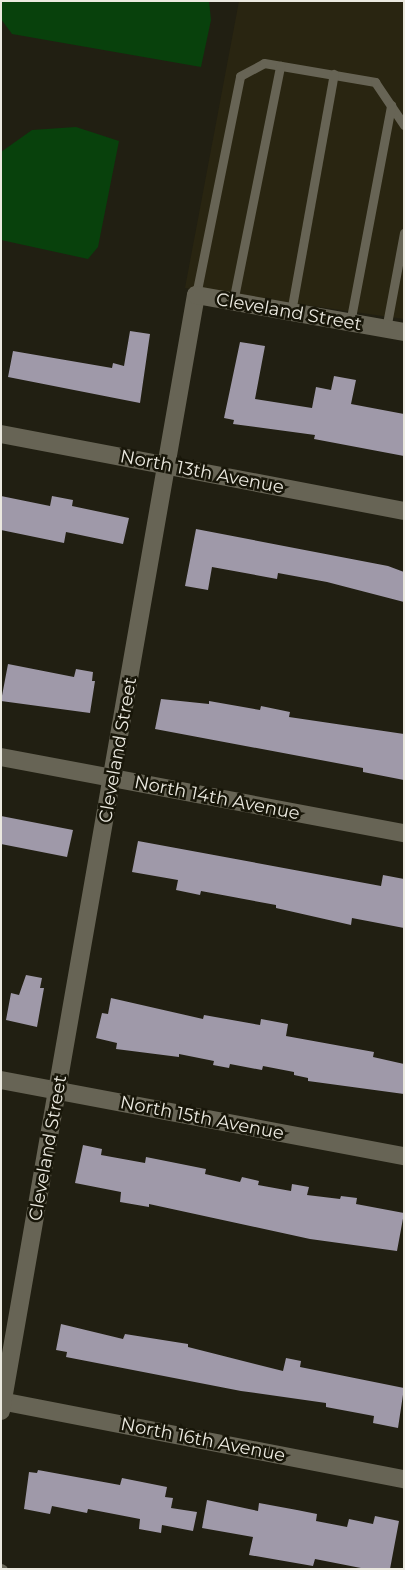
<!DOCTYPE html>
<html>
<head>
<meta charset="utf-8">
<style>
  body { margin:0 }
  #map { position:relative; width:405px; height:1570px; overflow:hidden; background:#211f12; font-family:Montserrat,sans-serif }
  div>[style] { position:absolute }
  .built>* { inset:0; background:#292511 }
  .green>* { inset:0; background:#08410c }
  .building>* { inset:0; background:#9f99a9 }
  .lane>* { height:9px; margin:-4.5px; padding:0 4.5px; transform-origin:4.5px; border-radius:4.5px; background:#676455 }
  .street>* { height:18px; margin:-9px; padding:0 9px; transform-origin:9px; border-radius:9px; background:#676455 }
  span { translate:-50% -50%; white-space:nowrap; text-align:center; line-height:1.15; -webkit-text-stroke:5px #181609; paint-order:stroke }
  .street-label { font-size:18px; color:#ebe9e0 }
  .frame { position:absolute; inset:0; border:2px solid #ebe9e0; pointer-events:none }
</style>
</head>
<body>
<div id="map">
  <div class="built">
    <i style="clip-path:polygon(239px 1px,404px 1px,404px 319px,185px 288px)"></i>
  </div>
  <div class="green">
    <i style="clip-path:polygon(1px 1px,209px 1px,211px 20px,201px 67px,12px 34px,1px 19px)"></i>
    <i style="clip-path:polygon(76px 127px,119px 141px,98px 247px,88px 259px,1px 240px,1px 152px,32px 130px)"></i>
  </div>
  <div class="building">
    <i style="clip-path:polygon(130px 331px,150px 334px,140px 403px,8px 377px,13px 351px,112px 368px,113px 363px,124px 366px)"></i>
    <i style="clip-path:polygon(240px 342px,265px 346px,255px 399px,312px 408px,316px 387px,331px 390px,334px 376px,356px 380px,351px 404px,404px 414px,404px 456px,314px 439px,315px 435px,233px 424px,234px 420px,224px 418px)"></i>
    <i style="clip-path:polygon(1px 496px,50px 506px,52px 496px,73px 500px,72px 506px,129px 518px,123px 544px,66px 532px,64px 543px,1px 530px)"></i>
    <i style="clip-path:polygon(196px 529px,388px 566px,404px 572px,404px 602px,327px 582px,278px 573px,277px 579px,212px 567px,208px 590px,185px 586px)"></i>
    <i style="clip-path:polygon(8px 664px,74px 677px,76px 669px,93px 672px,92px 681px,95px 681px,90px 713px,1px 701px)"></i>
    <i style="clip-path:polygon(161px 699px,209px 704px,209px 701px,260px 710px,261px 706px,290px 712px,289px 717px,404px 734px,404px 780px,363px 772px,363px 768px,155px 729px)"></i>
    <i style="clip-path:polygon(1px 816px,73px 830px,67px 857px,1px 844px)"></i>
    <i style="clip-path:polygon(138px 841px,381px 886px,383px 875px,404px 879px,404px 928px,352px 918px,351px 925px,276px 908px,276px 905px,201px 891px,200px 895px,176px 890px,178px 880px,132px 872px)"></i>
    <i style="clip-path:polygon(26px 975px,42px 978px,40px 988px,44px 988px,37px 1027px,6px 1020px,11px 993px,19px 995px)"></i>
    <i style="clip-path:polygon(111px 998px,203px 1019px,204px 1015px,260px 1025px,261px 1019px,288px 1024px,286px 1036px,374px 1052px,373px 1057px,404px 1064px,404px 1094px,308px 1081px,308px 1078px,294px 1075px,294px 1072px,263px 1066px,262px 1070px,230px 1064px,229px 1068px,213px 1065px,214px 1061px,179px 1054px,179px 1057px,116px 1049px,117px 1043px,96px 1038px,102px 1013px,108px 1014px)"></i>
    <i style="clip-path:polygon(83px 1145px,102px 1149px,101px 1155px,145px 1163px,146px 1157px,206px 1169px,205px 1174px,240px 1182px,242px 1177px,259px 1181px,258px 1185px,291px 1191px,292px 1184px,309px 1187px,307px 1195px,340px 1199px,341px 1196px,357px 1198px,356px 1204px,404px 1213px,397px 1251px,310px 1239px,149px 1204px,149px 1207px,120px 1202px,121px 1192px,75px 1183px)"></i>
    <i style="clip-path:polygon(61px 1324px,123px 1339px,125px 1334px,188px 1344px,188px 1347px,283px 1371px,286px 1358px,301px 1361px,300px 1367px,404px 1388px,398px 1428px,373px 1423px,374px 1416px,326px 1407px,326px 1403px,241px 1391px,66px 1357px,67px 1352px,56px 1350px)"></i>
    <i style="clip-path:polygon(38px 1470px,120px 1485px,122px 1478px,167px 1487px,165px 1497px,173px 1498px,171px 1508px,197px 1512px,193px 1531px,162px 1525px,161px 1533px,139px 1529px,140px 1519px,88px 1509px,87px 1513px,52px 1506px,50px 1514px,24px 1509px,29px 1472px,37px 1473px)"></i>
    <i style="clip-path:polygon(207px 1500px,258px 1511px,259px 1503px,297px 1510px,317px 1514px,316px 1521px,347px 1527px,349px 1519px,373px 1524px,375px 1516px,399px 1521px,390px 1569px,366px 1569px,315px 1559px,313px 1566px,249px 1555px,253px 1537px,202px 1528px)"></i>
  </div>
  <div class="lane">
    <i style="left:196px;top:295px;width:223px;rotate:-78.6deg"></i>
    <i style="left:240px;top:76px;width:27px;rotate:-28deg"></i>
    <i style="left:264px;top:63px;width:113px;rotate:9.7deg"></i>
    <i style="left:375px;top:82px;width:52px;rotate:56deg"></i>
    <i style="left:233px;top:302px;width:241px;rotate:-78.7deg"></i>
    <i style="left:291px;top:312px;width:242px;rotate:-79.8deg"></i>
    <i style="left:350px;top:323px;width:222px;rotate:-79.3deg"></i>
    <i style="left:386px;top:329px;width:98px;rotate:-79.4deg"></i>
    <i style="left:1px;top:1568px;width:2px;rotate:27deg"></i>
  </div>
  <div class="street">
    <i style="left:1px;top:434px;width:410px;rotate:10.8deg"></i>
    <i style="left:1px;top:757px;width:410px;rotate:10.7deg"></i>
    <i style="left:1px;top:1080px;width:410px;rotate:10.7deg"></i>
    <i style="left:1px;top:1401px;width:410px;rotate:11deg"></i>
    <i style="left:1px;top:1411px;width:1133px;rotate:-80.09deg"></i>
    <i style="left:196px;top:295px;width:211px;rotate:10.1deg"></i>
  </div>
  <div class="street-label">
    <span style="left:289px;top:312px;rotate:10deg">Cleveland Street</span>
    <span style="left:202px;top:472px;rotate:11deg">North 13th Avenue</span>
    <span style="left:118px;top:750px;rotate:-80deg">Cleveland Street</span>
    <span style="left:217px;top:798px;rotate:11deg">North 14th Avenue</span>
    <span style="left:202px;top:1118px;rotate:11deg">North 15th Avenue</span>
    <span style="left:48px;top:1148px;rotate:-80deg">Cleveland Street</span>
    <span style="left:203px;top:1440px;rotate:11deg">North 16th Avenue</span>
  </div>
  <div class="frame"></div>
</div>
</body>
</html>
